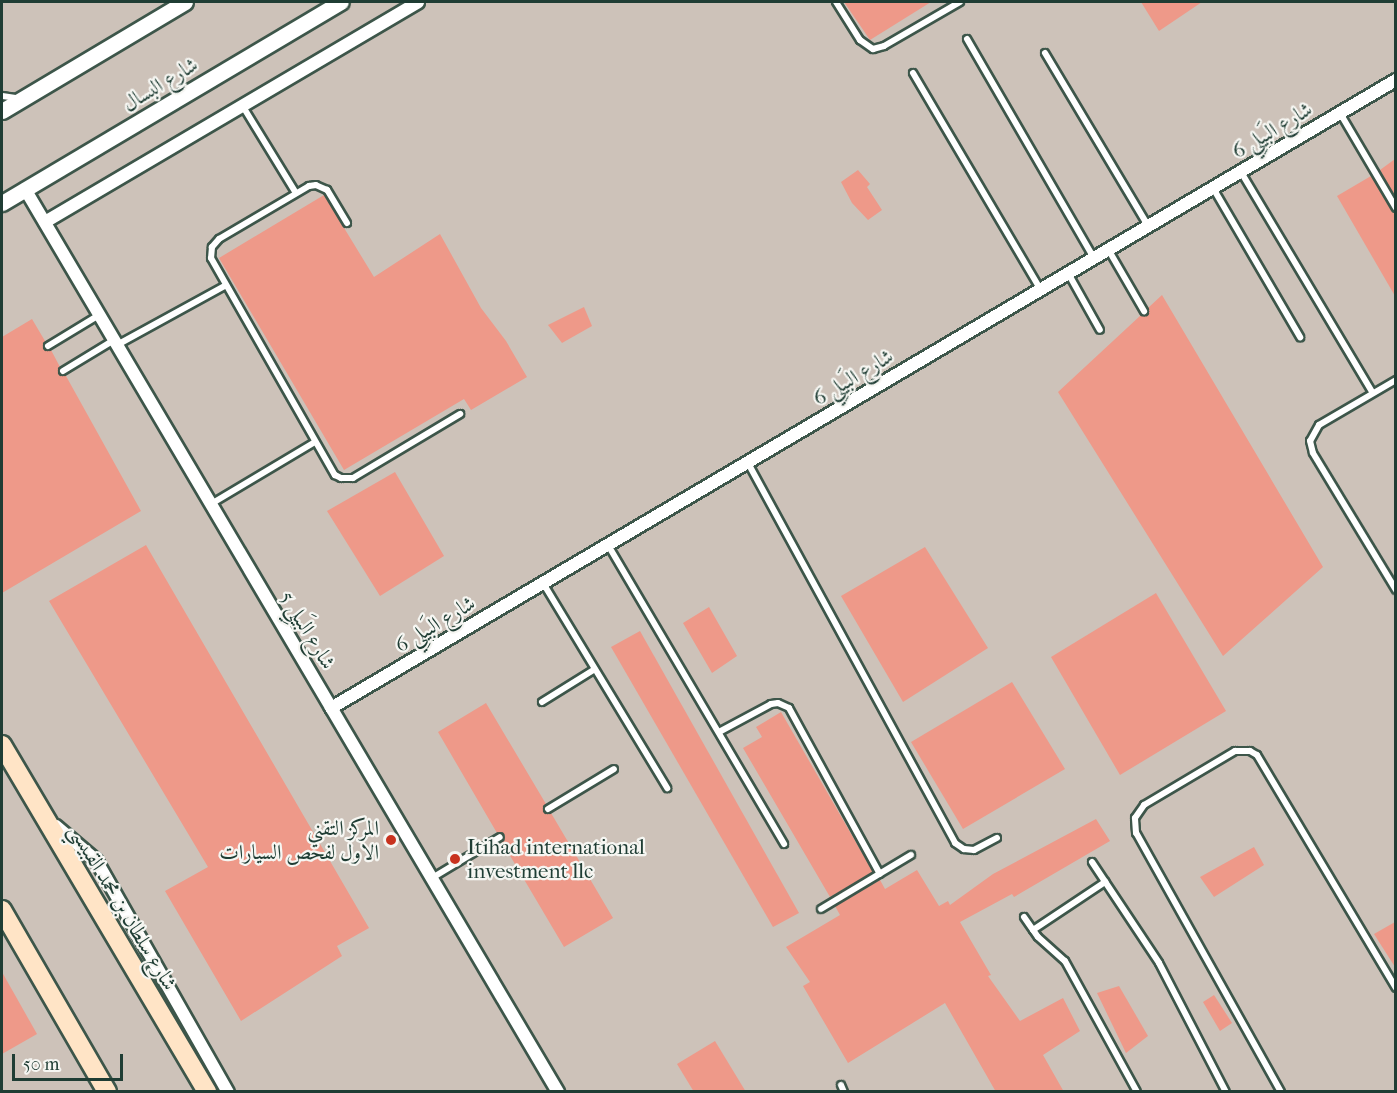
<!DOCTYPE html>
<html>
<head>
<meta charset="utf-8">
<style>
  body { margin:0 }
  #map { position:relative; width:1397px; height:1093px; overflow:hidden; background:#eae5c9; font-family:"IM FELL French Canon",Amiri,serif }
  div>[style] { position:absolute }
  .industrial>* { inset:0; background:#cdc2b9 }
  .building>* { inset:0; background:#ee9989 }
  .roads { filter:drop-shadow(2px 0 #3d564a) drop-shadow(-2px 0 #3d564a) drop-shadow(0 2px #3d564a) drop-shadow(0 -2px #3d564a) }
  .service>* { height:6px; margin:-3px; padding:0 3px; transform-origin:3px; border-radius:3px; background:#fff }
  .minor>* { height:12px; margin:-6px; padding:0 6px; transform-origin:6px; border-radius:6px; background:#fff }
  .tertiary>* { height:15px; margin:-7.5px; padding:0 7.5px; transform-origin:7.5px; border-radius:7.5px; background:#fff }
  .secondary>* { height:18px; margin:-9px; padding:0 9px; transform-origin:9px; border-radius:9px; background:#ffe4c6 }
  .dots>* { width:16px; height:16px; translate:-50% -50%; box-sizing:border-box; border:3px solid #f6f6f2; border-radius:50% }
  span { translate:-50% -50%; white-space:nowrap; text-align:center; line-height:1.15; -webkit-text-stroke:4.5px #f6f6f2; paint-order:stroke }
  .street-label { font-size:21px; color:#1f3d34 }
  .poi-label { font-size:21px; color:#1f3d34 }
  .right { translate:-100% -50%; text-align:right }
  .left { translate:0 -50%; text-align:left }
  .frame { position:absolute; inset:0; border:3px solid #1f3d34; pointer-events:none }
  .scale { position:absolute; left:12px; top:1054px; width:111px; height:27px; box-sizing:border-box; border:3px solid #1f3d34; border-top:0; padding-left:8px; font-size:18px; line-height:21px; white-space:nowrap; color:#1f3d34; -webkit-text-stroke:4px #f6f6f2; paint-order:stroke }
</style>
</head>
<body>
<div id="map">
  <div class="industrial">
    <i style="clip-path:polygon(2px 2px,1395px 2px,1395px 1091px,2px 1091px)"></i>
  </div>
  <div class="building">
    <i style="clip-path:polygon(844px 2px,931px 2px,870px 40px)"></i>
    <i style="clip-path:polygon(1141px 2px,1202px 2px,1159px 31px)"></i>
    <i style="clip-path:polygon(1395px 159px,1395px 197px,1380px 170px)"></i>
    <i style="clip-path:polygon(858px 170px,870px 184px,867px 187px,882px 210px,868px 220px,852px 203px,841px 182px)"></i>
    <i style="clip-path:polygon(1371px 176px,1395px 213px,1395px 296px,1337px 196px)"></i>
    <i style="clip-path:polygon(324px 195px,374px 277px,440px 234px,481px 308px,506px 341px,527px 377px,471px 410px,464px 399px,344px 470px,219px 258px)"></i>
    <i style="clip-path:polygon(1162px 295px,1323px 567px,1223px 656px,1058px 392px,1141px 315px,1147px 315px,1148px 308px)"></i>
    <i style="clip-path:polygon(584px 307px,592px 326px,562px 343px,548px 325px)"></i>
    <i style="clip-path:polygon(32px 319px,45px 341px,43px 348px,51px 350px,60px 367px,58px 373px,66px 376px,141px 511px,2px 593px,2px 337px)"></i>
    <i style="clip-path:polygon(395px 472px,444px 556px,380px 596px,327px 511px)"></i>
    <i style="clip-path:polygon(146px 545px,369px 928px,337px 946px,342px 956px,241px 1021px,165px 891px,208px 867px,49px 601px)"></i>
    <i style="clip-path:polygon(925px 547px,988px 648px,903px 702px,841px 596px)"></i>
    <i style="clip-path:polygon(1156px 593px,1226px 711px,1120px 775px,1051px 657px)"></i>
    <i style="clip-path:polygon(709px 607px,737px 656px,712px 673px,683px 623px)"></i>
    <i style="clip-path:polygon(640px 631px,799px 913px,773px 927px,611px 647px)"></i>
    <i style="clip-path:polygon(1012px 682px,1065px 769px,963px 829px,911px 742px)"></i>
    <i style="clip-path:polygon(486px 703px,546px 804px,543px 811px,551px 813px,613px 918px,564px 947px,502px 842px,505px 835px,497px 833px,438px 732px)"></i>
    <i style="clip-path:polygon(781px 712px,873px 872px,830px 897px,743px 748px,762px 737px,756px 727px)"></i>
    <i style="clip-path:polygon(1096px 819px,1110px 841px,1014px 897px,1012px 894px,960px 922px,991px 975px,988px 976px,1020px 1021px,1063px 998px,1080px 1031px,1043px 1055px,1064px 1092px,996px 1092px,945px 1003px,848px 1063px,803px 986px,810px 982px,786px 947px,840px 915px,835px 906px,880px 880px,885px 889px,917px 870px,939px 906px,948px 901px,950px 905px,993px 874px)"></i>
    <i style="clip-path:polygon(1254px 847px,1264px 865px,1214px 897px,1200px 877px)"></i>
    <i style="clip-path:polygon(1395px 922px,1395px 967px,1374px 934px)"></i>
    <i style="clip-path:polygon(2px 972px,37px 1034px,2px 1054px)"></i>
    <i style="clip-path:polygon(1119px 986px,1148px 1036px,1126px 1053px,1097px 993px)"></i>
    <i style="clip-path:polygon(1214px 995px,1232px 1023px,1220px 1031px,1203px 1002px)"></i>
    <i style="clip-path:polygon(715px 1041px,746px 1092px,694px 1092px,677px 1064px)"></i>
  </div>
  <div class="roads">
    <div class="service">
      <i style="left:836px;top:2px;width:45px;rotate:57.7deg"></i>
      <i style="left:860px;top:40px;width:16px;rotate:35deg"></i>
      <i style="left:873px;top:49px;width:11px;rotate:-15deg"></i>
      <i style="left:884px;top:46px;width:88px;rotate:-30.1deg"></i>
      <i style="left:967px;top:39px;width:253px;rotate:59.9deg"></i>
      <i style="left:1045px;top:53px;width:201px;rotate:59.2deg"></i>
      <i style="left:913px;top:73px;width:251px;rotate:59.5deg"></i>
      <i style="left:2px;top:96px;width:14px;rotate:8deg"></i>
      <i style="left:242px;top:105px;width:103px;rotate:58.5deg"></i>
      <i style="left:1340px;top:113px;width:110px;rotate:59.5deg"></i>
      <i style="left:1241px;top:172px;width:257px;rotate:59.2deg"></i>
      <i style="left:1213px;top:188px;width:173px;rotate:59.7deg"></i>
      <i style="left:347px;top:223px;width:39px;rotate:-121deg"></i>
      <i style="left:327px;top:190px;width:12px;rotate:-156deg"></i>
      <i style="left:316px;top:185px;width:7px;rotate:172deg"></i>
      <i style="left:309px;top:186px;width:104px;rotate:149.5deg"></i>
      <i style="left:219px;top:239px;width:11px;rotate:131deg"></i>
      <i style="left:212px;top:247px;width:11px;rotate:95deg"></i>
      <i style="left:211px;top:258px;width:250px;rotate:60.3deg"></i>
      <i style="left:335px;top:475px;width:7px;rotate:27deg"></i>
      <i style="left:341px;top:478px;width:12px"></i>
      <i style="left:353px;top:478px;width:125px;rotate:-30.9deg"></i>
      <i style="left:1108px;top:249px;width:72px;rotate:59.9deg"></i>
      <i style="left:1068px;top:273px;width:65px;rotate:60.7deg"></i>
      <i style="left:117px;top:345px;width:124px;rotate:-28.8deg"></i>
      <i style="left:48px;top:346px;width:60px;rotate:-31.3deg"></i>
      <i style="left:63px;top:371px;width:60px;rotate:-31.3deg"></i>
      <i style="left:1396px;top:380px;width:89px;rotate:149.7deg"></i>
      <i style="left:1319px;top:425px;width:18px;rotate:119deg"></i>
      <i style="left:1310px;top:441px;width:12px;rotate:76deg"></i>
      <i style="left:1313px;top:453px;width:160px;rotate:58.8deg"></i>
      <i style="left:748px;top:463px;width:433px;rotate:61.4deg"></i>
      <i style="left:955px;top:843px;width:11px;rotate:34deg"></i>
      <i style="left:964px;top:849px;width:10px;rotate:6deg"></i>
      <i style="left:974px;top:850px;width:26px;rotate:-28deg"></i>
      <i style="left:211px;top:504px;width:121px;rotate:-30.8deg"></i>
      <i style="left:608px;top:545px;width:347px;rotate:59.5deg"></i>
      <i style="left:543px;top:583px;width:240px;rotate:58.8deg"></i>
      <i style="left:542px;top:702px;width:62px;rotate:-31.9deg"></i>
      <i style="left:719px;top:732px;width:59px;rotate:-28.3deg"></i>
      <i style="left:771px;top:704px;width:7px;rotate:-8deg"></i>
      <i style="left:778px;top:703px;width:12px;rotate:24deg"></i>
      <i style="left:789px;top:708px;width:189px;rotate:61.3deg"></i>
      <i style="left:548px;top:809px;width:77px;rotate:-31.2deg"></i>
      <i style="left:1092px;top:862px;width:121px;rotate:56.4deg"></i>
      <i style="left:1159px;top:963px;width:145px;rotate:62.6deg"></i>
      <i style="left:432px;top:878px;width:79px;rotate:-31.1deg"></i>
      <i style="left:821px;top:909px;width:105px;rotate:-31deg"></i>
      <i style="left:1024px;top:917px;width:24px;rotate:55deg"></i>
      <i style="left:1038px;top:937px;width:36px;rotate:42deg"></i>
      <i style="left:1065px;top:961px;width:149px;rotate:61.2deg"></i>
      <i style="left:1033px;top:930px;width:87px;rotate:-33.7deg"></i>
      <i style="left:841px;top:1085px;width:8px;rotate:67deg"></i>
      <i style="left:1281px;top:1092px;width:297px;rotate:-119.2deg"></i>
      <i style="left:1136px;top:833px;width:15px;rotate:-94deg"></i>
      <i style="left:1135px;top:818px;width:16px;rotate:-55deg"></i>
      <i style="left:1144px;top:805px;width:106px;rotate:-30.7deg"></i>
      <i style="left:1235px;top:751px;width:15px"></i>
      <i style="left:1250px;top:751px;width:8px;rotate:30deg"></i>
      <i style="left:1257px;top:755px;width:271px;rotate:59.2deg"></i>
    </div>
    <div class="minor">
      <i style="left:25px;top:189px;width:1049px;rotate:59.45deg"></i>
      <i style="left:45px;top:222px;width:433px;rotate:-30.5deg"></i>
      <i style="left:331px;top:708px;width:1236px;rotate:-30.53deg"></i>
      <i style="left:56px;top:826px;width:52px;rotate:40.4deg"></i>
      <i style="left:96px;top:860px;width:267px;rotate:60.4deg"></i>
    </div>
    <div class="tertiary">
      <i style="left:2px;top:111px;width:213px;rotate:-30.8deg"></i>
      <i style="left:2px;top:203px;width:394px;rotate:-30.7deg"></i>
    </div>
    <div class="secondary">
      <i style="left:2px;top:745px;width:403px;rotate:59.4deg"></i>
      <i style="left:2px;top:910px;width:210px;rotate:60deg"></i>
    </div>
  </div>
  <div class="dots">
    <i style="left:391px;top:840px;background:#c8321e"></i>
    <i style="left:455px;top:859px;background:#c8321e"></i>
  </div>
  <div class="street-label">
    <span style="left:160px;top:84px;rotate:-31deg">شارع البسال</span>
    <span style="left:1272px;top:130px;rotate:-31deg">شارع البَيلِي 6</span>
    <span style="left:853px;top:377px;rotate:-31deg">شارع البَيلِي 6</span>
    <span style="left:435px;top:624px;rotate:-31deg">شارع البَيلِي 6</span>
    <span style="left:308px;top:630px;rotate:59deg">شارع البَيلِي 5</span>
    <span style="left:123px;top:907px;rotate:59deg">شارع سلطان بن محمد القبيسي</span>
  </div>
  <div class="poi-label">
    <span class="right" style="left:379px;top:840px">المركز التقني<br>الاول لفحص السيارات</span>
    <span class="left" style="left:467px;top:859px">Itihad international<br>investment llc</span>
  </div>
  <div class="frame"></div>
  <div class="scale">50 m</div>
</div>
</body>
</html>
